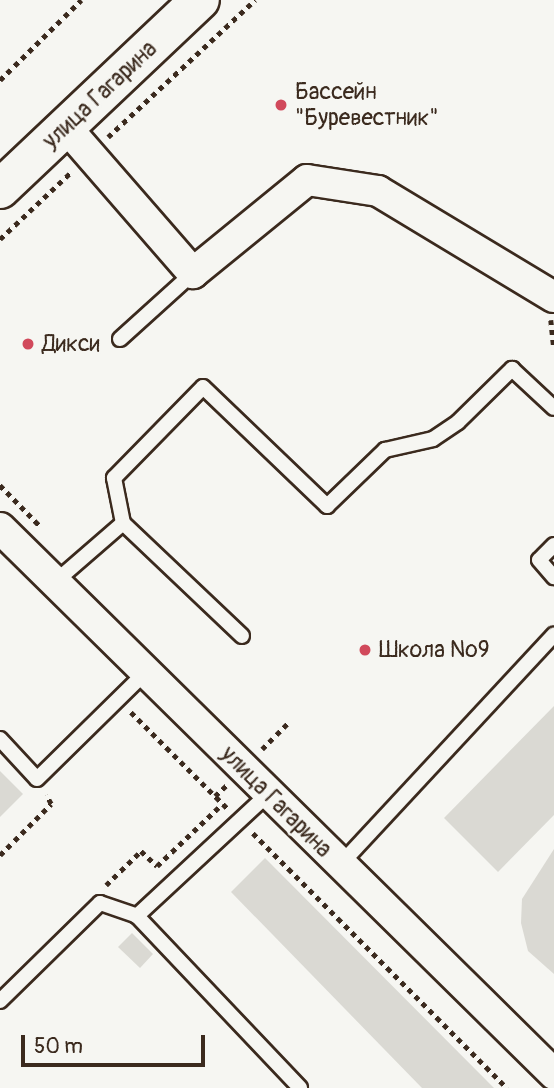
<!DOCTYPE html>
<html>
<head>
<meta charset="utf-8">
<style>
  body { margin:0 }
  #map { position:relative; width:554px; height:1088px; overflow:hidden; background:#f6f6f2; font-family:Pangolin,sans-serif }
  div>[style] { position:absolute }
  .green>* { inset:0; background:#dad9d3 }
  .path>* { height:4.5px; margin-top:-2.25px; transform-origin:0; background:repeating-linear-gradient(90deg,#3b2a1e 0 5px,transparent 0 10px) }
  .roads { filter:drop-shadow(2px 0 #3b2a1e) drop-shadow(-2px 0 #3b2a1e) drop-shadow(0 2px #3b2a1e) drop-shadow(0 -2px #3b2a1e) }
  .service>* { height:14px; margin:-7px; padding:0 7px; transform-origin:7px; border-radius:7px; background:#f6f6f2 }
  .minor>* { height:30px; margin:-15px; padding:0 15px; transform-origin:15px; border-radius:15px; background:#f6f6f2 }
  .secondary>* { height:38px; margin:-19px; padding:0 19px; transform-origin:19px; border-radius:19px; background:#f6f6f2 }
  .dots>* { width:19px; height:19px; translate:-50% -50%; box-sizing:border-box; border:4px solid #f6f6f2; border-radius:50% }
  span { translate:-50% -50%; white-space:nowrap; text-align:center; line-height:1.15; -webkit-text-stroke:5px #f6f6f2; paint-order:stroke }
  .poi-label { font-size:23px; color:#3b2a1e }
  .left { translate:0 -50%; text-align:left }
  .street-label { font-size:23px; color:#3b2a1e }
  .scale { position:absolute; left:21px; top:1035px; width:184px; height:32px; box-sizing:border-box; border:4px solid #3b2a1e; border-top:0; padding-left:9px; font-size:21px; line-height:24px; white-space:nowrap; color:#3b2a1e; -webkit-text-stroke:5px #f6f6f2; paint-order:stroke }
</style>
</head>
<body>
<div id="map">
  <div class="green">
    <i style="clip-path:polygon(554px 706px,554px 815px,498px 872px,444px 818px)"></i>
    <i style="clip-path:polygon(0 771px,23px 794px,0 817px)"></i>
    <i style="clip-path:polygon(554px 849px,554px 974px,528px 951px,521px 923px,522px 899px)"></i>
    <i style="clip-path:polygon(265px 858px,494px 1088px,422px 1088px,231px 892px)"></i>
    <i style="clip-path:polygon(132px 933px,153px 954px,140px 968px,118px 947px)"></i>
  </div>
  <div class="path">
    <i style="left:0;top:80px;width:114px;rotate:-44.6deg"></i>
    <i style="left:108px;top:137px;width:201px;rotate:-43deg"></i>
    <i style="left:0;top:239px;width:98px;rotate:-43.3deg"></i>
    <i style="left:551px;top:320px;width:27px;rotate:84deg"></i>
    <i style="left:0;top:485px;width:57px;rotate:45.7deg"></i>
    <i style="left:131px;top:712px;width:136px;rotate:45deg"></i>
    <i style="left:262px;top:749px;width:38px;rotate:-45deg"></i>
    <i style="left:215px;top:796px;width:16px;rotate:-43deg"></i>
    <i style="left:253px;top:833px;width:360px;rotate:45.1deg"></i>
    <i style="left:0;top:855px;width:72px;rotate:-45deg"></i>
    <i style="left:51px;top:804px;width:10px;rotate:-119deg"></i>
    <i style="left:106px;top:885px;width:49px;rotate:-44.2deg"></i>
    <i style="left:141px;top:851px;width:22px;rotate:43deg"></i>
    <i style="left:157px;top:866px;width:90px;rotate:-43.6deg"></i>
  </div>
  <div class="roads">
    <div class="service">
      <i style="left:120px;top:339px;width:98px;rotate:-42.1deg"></i>
      <i style="left:123px;top:523px;width:46px;rotate:-101.3deg"></i>
      <i style="left:114px;top:478px;width:127px;rotate:-45.6deg"></i>
      <i style="left:203px;top:387px;width:172px;rotate:43.8deg"></i>
      <i style="left:327px;top:506px;width:81px;rotate:-44deg"></i>
      <i style="left:385px;top:450px;width:49px;rotate:-12.9deg"></i>
      <i style="left:433px;top:439px;width:30px;rotate:-34deg"></i>
      <i style="left:458px;top:422px;width:76px;rotate:-44.5deg"></i>
      <i style="left:512px;top:369px;width:57px;rotate:42.9deg"></i>
      <i style="left:554px;top:545px;width:21px;rotate:135deg"></i>
      <i style="left:539px;top:560px;width:23px;rotate:49deg"></i>
      <i style="left:55px;top:582px;width:90px;rotate:-40.9deg"></i>
      <i style="left:123px;top:523px;width:164px;rotate:43.5deg"></i>
      <i style="left:0;top:739px;width:54px;rotate:47.2deg"></i>
      <i style="left:37px;top:779px;width:154px;rotate:-44.5deg"></i>
      <i style="left:267px;top:795px;width:178px;rotate:137.1deg"></i>
      <i style="left:137px;top:916px;width:237px;rotate:46.5deg"></i>
      <i style="left:339px;top:866px;width:316px;rotate:-47.1deg"></i>
      <i style="left:0;top:1001px;width:140px;rotate:-44.4deg"></i>
      <i style="left:100px;top:903px;width:39px;rotate:19deg"></i>
    </div>
    <div class="minor">
      <i style="left:65px;top:126px;width:195px;rotate:49deg"></i>
      <i style="left:193px;top:273px;width:147px;rotate:-39.2deg"></i>
      <i style="left:307px;top:180px;width:72px;rotate:8.8deg"></i>
      <i style="left:378px;top:191px;width:205px;rotate:31.1deg"></i>
      <i style="left:0;top:528px;width:778px;rotate:44.58deg"></i>
    </div>
    <div class="secondary">
      <i style="left:0;top:189px;width:275px;rotate:-43.4deg"></i>
    </div>
  </div>
  <div class="dots">
    <i style="left:281px;top:105px;background:#d1495b"></i>
    <i style="left:28px;top:344px;background:#d1495b"></i>
    <i style="left:365px;top:650px;background:#d1495b"></i>
  </div>
  <div class="poi-label">
    <span class="left" style="left:295px;top:105px">Бассейн<br>"Буревестник"</span>
    <span class="left" style="left:42px;top:344px">Дикси</span>
    <span class="left" style="left:379px;top:650px">Школа №9</span>
  </div>
  <div class="street-label">
    <span style="left:100px;top:95px;rotate:-43deg">улица Гагарина</span>
    <span style="left:276px;top:802px;rotate:45deg">улица Гагарина</span>
  </div>
  <div class="scale">50 m</div>
</div>
</body>
</html>
